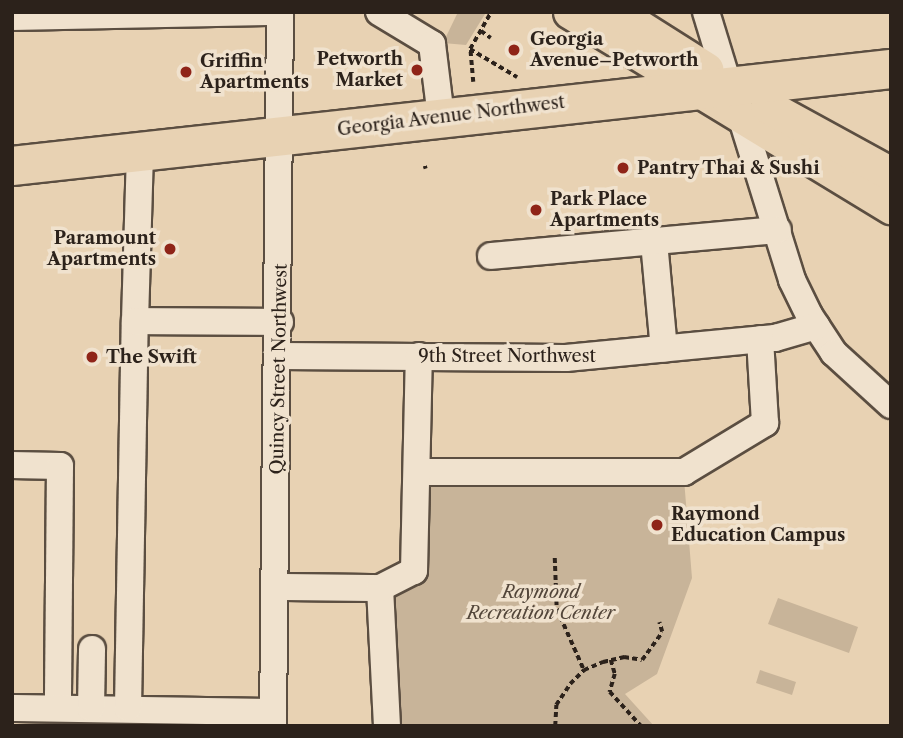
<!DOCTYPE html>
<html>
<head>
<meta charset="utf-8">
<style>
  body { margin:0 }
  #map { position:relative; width:903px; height:738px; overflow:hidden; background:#e8d2b3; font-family:"Libre Caslon Text",serif }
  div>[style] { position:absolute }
  .green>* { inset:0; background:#c8b499 }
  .path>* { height:3.5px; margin-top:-1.75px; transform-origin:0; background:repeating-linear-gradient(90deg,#2c221b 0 5px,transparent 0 8.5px) }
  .roads { filter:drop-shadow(2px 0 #5b4e41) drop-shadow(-2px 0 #5b4e41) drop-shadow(0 2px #5b4e41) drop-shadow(0 -2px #5b4e41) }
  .minor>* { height:26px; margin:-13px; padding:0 13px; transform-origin:13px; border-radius:13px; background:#f0e2ce }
  .major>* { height:33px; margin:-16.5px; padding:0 16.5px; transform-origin:16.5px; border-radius:16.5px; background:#e8d2b3 }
  .highway>* { height:38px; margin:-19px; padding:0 19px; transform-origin:19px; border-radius:19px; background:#e8d2b3 }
  .dots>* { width:19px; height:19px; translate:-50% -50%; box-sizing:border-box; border:4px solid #f0e2ce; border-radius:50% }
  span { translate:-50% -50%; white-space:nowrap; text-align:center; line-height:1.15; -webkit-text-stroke:7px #f0e2ce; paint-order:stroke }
  .poi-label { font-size:18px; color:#2c221b; font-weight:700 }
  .left { translate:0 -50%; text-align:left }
  .right { translate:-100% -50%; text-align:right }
  .street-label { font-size:18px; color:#2c221b }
  .park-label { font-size:18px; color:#53463a; font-style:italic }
  .frame { position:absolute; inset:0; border:14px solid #2c221b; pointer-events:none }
</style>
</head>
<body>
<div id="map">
  <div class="green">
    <i style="clip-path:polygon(458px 12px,485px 14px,466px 45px,443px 43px)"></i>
    <i style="clip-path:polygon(424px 479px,684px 479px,692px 578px,657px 674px,625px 694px,654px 726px,396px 726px,387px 595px,422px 571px)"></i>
    <i style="clip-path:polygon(778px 598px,858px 627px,849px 653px,768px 624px)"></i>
    <i style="clip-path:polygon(760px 670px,796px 682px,792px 695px,756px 683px)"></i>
  </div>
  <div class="path">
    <i style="left:481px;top:31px;width:12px;rotate:35deg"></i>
    <i style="left:470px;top:49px;width:55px;rotate:30.8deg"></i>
    <i style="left:473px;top:82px;width:33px;rotate:-95deg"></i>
    <i style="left:470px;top:49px;width:43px;rotate:-60.4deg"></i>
    <i style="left:425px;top:166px;width:3px;rotate:72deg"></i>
    <i style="left:555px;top:558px;width:51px;rotate:87.8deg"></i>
    <i style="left:557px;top:609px;width:67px;rotate:66.1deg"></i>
    <i style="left:611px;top:660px;width:15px;rotate:74deg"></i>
    <i style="left:615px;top:674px;width:19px;rotate:106deg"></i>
    <i style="left:610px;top:692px;width:46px;rotate:47.6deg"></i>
    <i style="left:555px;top:726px;width:21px;rotate:-87deg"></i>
    <i style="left:556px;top:705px;width:25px;rotate:-56deg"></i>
    <i style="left:570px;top:684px;width:20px;rotate:-45deg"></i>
    <i style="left:584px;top:670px;width:21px;rotate:-23deg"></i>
    <i style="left:603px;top:662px;width:22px;rotate:-13deg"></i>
    <i style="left:624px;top:657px;width:18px;rotate:9deg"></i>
    <i style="left:642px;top:660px;width:34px;rotate:-54deg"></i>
    <i style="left:662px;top:632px;width:10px;rotate:-107deg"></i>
  </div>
  <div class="roads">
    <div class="minor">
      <i style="left:379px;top:12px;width:62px;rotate:31.1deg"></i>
      <i style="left:432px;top:44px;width:74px;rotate:83deg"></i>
      <i style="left:706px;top:12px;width:75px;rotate:73deg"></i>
      <i style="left:12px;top:17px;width:268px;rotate:-1.1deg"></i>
      <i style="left:741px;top:116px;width:172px;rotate:72.7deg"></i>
      <i style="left:792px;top:280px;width:39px;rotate:64deg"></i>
      <i style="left:809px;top:315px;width:45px;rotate:56.7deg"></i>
      <i style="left:834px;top:353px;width:77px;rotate:42.4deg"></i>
      <i style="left:654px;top:242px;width:107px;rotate:84.7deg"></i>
      <i style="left:491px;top:256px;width:288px;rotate:-5.2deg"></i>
      <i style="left:135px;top:321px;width:170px;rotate:-88.3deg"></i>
      <i style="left:279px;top:356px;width:287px;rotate:0.4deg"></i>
      <i style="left:566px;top:358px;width:210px;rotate:-5.5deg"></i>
      <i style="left:775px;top:338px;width:43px;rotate:-16.3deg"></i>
      <i style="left:12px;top:465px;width:48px;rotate:1.2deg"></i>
      <i style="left:60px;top:466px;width:241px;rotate:90.5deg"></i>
      <i style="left:418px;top:472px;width:266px"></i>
      <i style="left:684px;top:472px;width:95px;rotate:-31.2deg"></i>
      <i style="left:765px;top:423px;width:84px;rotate:-93.4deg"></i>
      <i style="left:276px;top:587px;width:104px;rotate:0.6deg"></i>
      <i style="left:12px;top:708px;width:261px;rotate:0.9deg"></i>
      <i style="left:91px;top:708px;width:59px;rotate:-89deg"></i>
      <i style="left:128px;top:708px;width:387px;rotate:-89deg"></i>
      <i style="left:135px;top:321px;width:145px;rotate:0.4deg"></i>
      <i style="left:273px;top:726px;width:714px;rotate:-89.44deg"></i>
      <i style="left:387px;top:726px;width:138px;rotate:-92.9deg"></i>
      <i style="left:380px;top:588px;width:38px;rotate:-27deg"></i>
      <i style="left:414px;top:571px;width:215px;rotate:-88.7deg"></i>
    </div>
    <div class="major">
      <i style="left:570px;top:12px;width:376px;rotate:31.3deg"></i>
      <i style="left:616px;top:12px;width:107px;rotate:32.3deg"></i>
      <i style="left:767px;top:106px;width:141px;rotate:28.7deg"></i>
    </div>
    <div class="highway">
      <i style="left:12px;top:166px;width:884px;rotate:-6.3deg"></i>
    </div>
  </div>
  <div class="dots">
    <i style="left:514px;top:50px;background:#8f2418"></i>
    <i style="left:417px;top:70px;background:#8f2418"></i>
    <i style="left:186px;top:72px;background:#8f2418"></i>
    <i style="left:623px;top:168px;background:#8f2418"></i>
    <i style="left:536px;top:210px;background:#8f2418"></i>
    <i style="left:170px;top:249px;background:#8f2418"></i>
    <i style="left:92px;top:357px;background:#8f2418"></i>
    <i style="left:657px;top:525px;background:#8f2418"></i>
  </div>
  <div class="poi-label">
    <span class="left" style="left:530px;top:50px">Georgia<br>Avenue–Petworth</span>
    <span class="right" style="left:403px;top:70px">Petworth<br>Market</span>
    <span class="left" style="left:200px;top:72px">Griffin<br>Apartments</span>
    <span class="left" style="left:637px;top:168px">Pantry Thai &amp; Sushi</span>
    <span class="left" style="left:550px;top:210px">Park Place<br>Apartments</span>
    <span class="right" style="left:156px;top:249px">Paramount<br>Apartments</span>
    <span class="left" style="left:106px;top:357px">The Swift</span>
    <span class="left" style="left:671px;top:525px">Raymond<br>Education Campus</span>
  </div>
  <div class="street-label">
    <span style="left:451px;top:116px;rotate:-7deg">Georgia Avenue Northwest</span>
    <span style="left:507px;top:356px">9th Street Northwest</span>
    <span style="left:279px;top:369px;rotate:-89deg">Quincy Street Northwest</span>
  </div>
  <div class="park-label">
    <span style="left:541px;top:603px">Raymond<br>Recreation Center</span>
  </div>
  <div class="frame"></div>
</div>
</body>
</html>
